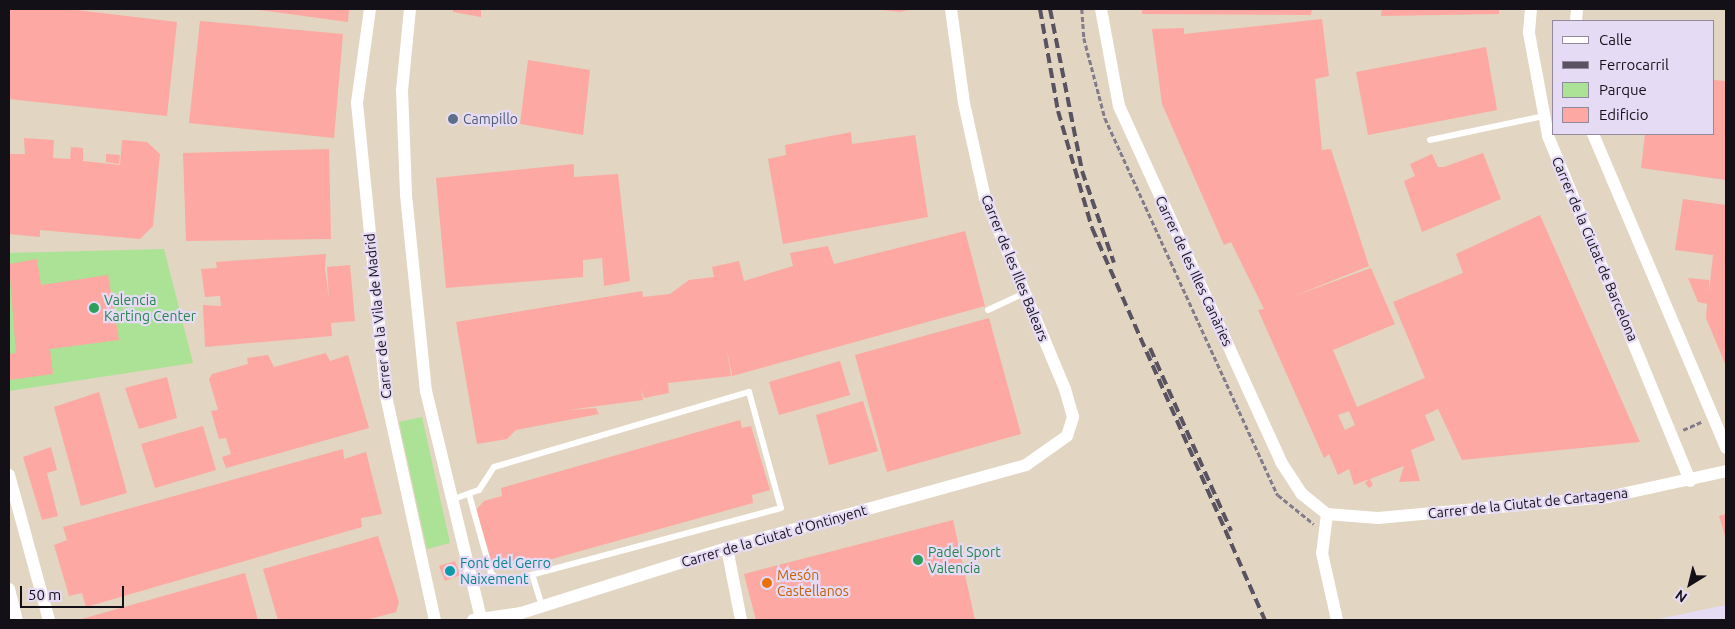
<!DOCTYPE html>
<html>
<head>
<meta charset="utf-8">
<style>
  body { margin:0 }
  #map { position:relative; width:1735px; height:629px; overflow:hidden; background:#e6dbf4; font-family:Ubuntu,sans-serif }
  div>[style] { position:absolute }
  .industrial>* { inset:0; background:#e2d5c1 }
  .green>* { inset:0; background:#abe296 }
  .building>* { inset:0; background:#fda8a2 }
  .path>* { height:2.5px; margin-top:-1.25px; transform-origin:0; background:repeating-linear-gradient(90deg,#827b8b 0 5px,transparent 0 7.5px) }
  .lane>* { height:6px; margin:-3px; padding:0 3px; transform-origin:3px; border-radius:3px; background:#fff }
  .street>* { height:12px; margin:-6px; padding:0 6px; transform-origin:6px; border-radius:6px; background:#fff }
  .rail>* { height:4px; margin-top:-2px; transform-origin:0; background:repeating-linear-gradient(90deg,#595260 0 10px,transparent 0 15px) }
  .dots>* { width:14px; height:14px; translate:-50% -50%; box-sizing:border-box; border:2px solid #e6dbf4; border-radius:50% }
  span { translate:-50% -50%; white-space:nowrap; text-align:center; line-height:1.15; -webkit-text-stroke:4.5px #e6dbf4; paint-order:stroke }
  .service-label { font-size:14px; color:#4e5e75 }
  .left { translate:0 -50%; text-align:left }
  .street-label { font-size:14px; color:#141018 }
  .leisure-label { font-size:14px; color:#27864d }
  .culture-label { font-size:14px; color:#0d838f }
  .food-label { font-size:14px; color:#c56008 }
  .frame { position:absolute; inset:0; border:10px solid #141018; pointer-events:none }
  .legend { position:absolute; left:1552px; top:20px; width:162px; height:115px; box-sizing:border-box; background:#e6dbf4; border:1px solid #928a9c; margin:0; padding:6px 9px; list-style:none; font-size:15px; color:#141018 }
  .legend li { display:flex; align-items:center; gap:10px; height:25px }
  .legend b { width:25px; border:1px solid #928a9c }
  .north { position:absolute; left:1665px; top:559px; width:50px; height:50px; -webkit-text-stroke:4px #e6dbf4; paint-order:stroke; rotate:216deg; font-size:14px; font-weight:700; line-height:20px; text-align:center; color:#141018 }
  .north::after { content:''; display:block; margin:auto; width:18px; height:22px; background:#141018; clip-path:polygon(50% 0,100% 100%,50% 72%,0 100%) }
  .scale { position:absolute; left:20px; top:586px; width:104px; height:22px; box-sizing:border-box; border:2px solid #141018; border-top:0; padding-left:6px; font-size:15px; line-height:18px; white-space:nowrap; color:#141018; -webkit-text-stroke:4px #e6dbf4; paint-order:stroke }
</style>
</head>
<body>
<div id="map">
  <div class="industrial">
    <i style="clip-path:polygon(evenodd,9px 9px,1726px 9px,1726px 605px,1653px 620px,9px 620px,9px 9px,1554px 21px,1714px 21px,1714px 134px,1554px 134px,1554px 21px)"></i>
  </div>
  <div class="green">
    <i style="clip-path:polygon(164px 249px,193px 363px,9px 391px,9px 253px)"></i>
    <i style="clip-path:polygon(422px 417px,450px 543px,427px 549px,399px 422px)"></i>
  </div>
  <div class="building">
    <i style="clip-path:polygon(9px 9px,68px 9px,177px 22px,167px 116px,9px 99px)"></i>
    <i style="clip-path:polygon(252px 9px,349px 9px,348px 22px)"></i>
    <i style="clip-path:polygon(453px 9px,481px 9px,481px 17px,453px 12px)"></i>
    <i style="clip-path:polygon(911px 9px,900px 12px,883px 10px,883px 9px)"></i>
    <i style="clip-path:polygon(1142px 9px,1312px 9px,1311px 15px,1142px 14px)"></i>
    <i style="clip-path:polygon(1382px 9px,1499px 9px,1499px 14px,1381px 16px)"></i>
    <i style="clip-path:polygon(evenodd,1322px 19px,1329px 76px,1315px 79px,1322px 150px,1331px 149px,1369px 266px,1294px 296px,1371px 268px,1395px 324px,1333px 350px,1357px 407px,1425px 378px,1393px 302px,1463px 273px,1456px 254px,1540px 215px,1640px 442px,1462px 460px,1438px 409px,1425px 415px,1435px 440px,1411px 450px,1420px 481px,1399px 482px,1404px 466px,1370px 479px,1373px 485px,1369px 488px,1365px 483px,1369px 479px,1354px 485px,1349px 469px,1338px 475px,1329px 454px,1324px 458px,1258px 310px,1264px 309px,1231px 242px,1224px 245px,1162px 104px,1152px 29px,1184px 28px,1184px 34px,1322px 19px,1349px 411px,1355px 425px,1345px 430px,1338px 415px,1349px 411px)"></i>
    <i style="clip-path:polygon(200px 21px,343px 34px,334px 138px,189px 123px)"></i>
    <i style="clip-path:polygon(1486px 47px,1497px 110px,1368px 135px,1356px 72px)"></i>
    <i style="clip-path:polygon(528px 60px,590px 70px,583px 135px,520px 124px)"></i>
    <i style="clip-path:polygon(1714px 80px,1726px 81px,1726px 180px,1641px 168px,1645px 134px,1714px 134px)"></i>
    <i style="clip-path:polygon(851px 132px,852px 144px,915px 135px,928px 217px,783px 244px,768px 159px,786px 155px,785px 145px)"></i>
    <i style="clip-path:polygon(24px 138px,54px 140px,53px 158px,70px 159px,71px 147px,83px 148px,83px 161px,120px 165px,122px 140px,147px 142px,160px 154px,153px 226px,140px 239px,40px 230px,40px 237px,9px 234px,9px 154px,25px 154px)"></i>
    <i style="clip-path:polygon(329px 149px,331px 239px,186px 241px,183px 153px)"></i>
    <i style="clip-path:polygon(1483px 153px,1501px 199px,1422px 232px,1404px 181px,1415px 176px,1410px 164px,1432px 154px,1438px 167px,1444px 167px)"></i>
    <i style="clip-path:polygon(106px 154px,120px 155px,119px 164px,106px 162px)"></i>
    <i style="clip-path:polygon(574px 164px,574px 177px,618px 174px,630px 281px,604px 286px,602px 258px,583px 260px,583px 277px,446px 288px,436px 178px)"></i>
    <i style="clip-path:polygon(1683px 199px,1726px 205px,1726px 366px,1706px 318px,1707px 304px,1698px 302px,1688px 278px,1709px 280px,1709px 292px,1713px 255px,1675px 250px)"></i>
    <i style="clip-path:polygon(965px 231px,985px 306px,732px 376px,726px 346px,731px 376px,668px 383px,669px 393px,644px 398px,641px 389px,643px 400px,568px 410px,596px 408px,599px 414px,516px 430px,507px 439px,477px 444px,456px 322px,642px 291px,643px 297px,670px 294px,689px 280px,714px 277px,712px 267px,739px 261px,744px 281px,793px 266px,790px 253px,828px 246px,834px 264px)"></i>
    <i style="clip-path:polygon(326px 254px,325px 269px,329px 299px,327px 267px,350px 265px,355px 321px,331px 323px,332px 336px,205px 347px,203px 305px,221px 306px,220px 296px,205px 297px,201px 269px,217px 268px,216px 262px)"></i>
    <i style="clip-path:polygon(37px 259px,41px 285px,108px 275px,119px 340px,50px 349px,53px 374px,9px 380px,9px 354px,16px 353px,9px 264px)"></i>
    <i style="clip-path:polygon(989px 318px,1021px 434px,887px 472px,855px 355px)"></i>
    <i style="clip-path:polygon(326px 353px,330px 361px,348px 355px,369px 428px,226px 468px,222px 457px,231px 454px,226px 438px,219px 439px,211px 411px,218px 410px,209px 379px,212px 374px,248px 364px,247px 358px,268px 355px,274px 367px)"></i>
    <i style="clip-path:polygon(840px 361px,850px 395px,779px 415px,769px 382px)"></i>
    <i style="clip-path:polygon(167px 377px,177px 418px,139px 429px,125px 388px)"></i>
    <i style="clip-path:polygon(99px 392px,127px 493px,81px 506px,54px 407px)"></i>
    <i style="clip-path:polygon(863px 401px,878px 451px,829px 465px,816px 415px)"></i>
    <i style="clip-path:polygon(740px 420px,742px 428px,751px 426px,770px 490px,752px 495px,753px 503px,523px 567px,521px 560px,492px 563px,476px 510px,484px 501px,502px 496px,501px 488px)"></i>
    <i style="clip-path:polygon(203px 426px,216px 470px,155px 488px,141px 444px)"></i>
    <i style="clip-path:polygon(51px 447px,57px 470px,47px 473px,58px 516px,42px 520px,23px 457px)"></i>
    <i style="clip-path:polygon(343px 449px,344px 459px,366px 452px,382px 514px,361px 518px,362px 527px,86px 607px,82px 593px,69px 596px,54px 545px,67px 540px,63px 527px)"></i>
    <i style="clip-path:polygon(1726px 514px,1726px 539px,1719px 516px)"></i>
    <i style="clip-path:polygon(953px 520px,975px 620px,756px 620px,744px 574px)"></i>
    <i style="clip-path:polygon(378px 536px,399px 602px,396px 612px,366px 620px,278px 620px,263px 569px)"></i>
    <i style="clip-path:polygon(455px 561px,460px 575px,445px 581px,439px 566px)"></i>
    <i style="clip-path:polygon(245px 573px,258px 620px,78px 620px)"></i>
  </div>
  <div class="path">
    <i style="left:1082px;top:9px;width:29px;rotate:86deg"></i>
    <i style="left:1084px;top:38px;width:83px;rotate:75.3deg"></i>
    <i style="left:1105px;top:118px;width:415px;rotate:65.4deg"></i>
    <i style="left:1278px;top:495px;width:46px;rotate:38.9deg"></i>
    <i style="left:1683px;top:430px;width:20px;rotate:-24deg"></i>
  </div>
  <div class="lane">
    <i style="left:1430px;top:140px;width:116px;rotate:-11.9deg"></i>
    <i style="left:988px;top:310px;width:38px;rotate:-25deg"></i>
    <i style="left:451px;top:500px;width:30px;rotate:-20deg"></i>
    <i style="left:479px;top:490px;width:27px;rotate:-57deg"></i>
    <i style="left:494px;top:467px;width:266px;rotate:-16.4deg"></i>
    <i style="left:749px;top:392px;width:120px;rotate:74.6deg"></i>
    <i style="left:781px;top:508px;width:289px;rotate:165deg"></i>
    <i style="left:502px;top:583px;width:15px;rotate:-138deg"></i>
    <i style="left:491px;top:573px;width:82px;rotate:-105.6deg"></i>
    <i style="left:533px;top:577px;width:31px;rotate:73deg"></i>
  </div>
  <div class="street">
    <i style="left:370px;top:9px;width:95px;rotate:97.9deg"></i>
    <i style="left:357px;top:103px;width:294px;rotate:84.3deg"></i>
    <i style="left:386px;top:396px;width:229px;rotate:77.7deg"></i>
    <i style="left:410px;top:9px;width:81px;rotate:95.6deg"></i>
    <i style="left:402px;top:90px;width:105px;rotate:87.8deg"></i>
    <i style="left:406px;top:195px;width:197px;rotate:84.2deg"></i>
    <i style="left:426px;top:391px;width:234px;rotate:76.4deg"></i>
    <i style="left:1101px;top:9px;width:99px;rotate:79.5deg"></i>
    <i style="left:1119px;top:106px;width:391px;rotate:65.5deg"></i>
    <i style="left:1281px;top:462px;width:38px;rotate:57deg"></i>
    <i style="left:1302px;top:494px;width:32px;rotate:39deg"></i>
    <i style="left:1531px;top:9px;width:24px;rotate:95deg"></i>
    <i style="left:1529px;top:33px;width:105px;rotate:79.5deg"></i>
    <i style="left:1548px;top:136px;width:373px;rotate:67.6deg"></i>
    <i style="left:1576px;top:21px;width:12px;rotate:-85deg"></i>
    <i style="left:1593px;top:134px;width:341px;rotate:67deg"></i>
    <i style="left:9px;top:475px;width:150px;rotate:74.6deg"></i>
    <i style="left:1327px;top:514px;width:51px;rotate:4.5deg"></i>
    <i style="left:1378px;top:518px;width:231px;rotate:-5.2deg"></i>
    <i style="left:1608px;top:497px;width:121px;rotate:-12.4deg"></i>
    <i style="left:1327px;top:514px;width:39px;rotate:97deg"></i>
    <i style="left:1322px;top:553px;width:69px;rotate:77.4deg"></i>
    <i style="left:727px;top:548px;width:73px;rotate:79deg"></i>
    <i style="left:9px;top:589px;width:32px;rotate:76deg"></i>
    <i style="left:473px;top:620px;width:49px;rotate:-8.3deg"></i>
    <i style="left:521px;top:613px;width:216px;rotate:-17.5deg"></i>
    <i style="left:727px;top:548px;width:310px;rotate:-15.5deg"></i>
    <i style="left:1026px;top:465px;width:50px;rotate:-35.3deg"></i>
    <i style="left:1067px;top:436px;width:20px;rotate:-72deg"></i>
    <i style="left:1073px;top:417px;width:29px;rotate:-106deg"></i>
    <i style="left:1065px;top:389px;width:207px;rotate:-112.7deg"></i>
    <i style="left:985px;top:198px;width:97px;rotate:-102.5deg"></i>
    <i style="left:964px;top:103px;width:95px;rotate:-97.9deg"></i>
  </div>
  <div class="rail">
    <i style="left:1040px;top:9px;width:104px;rotate:80deg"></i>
    <i style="left:1058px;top:111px;width:122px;rotate:73.8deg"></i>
    <i style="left:1092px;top:228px;width:428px;rotate:66.2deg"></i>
    <i style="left:1050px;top:9px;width:165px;rotate:78.8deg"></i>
    <i style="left:1082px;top:171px;width:97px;rotate:70.8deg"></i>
    <i style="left:1150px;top:348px;width:200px;rotate:66.1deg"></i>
  </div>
  <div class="dots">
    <i style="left:453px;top:119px;background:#5c6f8a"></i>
    <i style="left:94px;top:308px;background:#2e9e5b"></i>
    <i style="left:918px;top:560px;background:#2e9e5b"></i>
    <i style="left:450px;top:571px;background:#0f9aa8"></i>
    <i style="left:767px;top:583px;background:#e8710a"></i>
  </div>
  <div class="service-label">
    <span class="left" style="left:463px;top:119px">Campillo</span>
  </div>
  <div class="street-label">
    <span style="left:1595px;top:249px;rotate:67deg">Carrer de la Ciutat de Barcelona</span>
    <span style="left:1015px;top:268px;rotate:68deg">Carrer de les Illes Balears</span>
    <span style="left:1194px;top:271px;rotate:65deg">Carrer de les Illes Canàries</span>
    <span style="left:378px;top:316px;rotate:-96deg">Carrer de la Vila de Madrid</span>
    <span style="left:1528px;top:503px;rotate:-6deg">Carrer de la Ciutat de Cartagena</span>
    <span style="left:774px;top:536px;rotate:-16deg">Carrer de la Ciutat d'Ontinyent</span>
  </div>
  <div class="leisure-label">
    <span class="left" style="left:104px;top:308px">Valencia<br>Karting Center</span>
    <span class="left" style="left:928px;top:560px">Padel Sport<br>Valencia</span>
  </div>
  <div class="culture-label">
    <span class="left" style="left:460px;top:571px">Font del Gerro<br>Naixement</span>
  </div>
  <div class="food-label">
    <span class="left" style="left:777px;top:583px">Mesón<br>Castellanos</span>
  </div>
  <div class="frame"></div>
  <ul class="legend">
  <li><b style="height:6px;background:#fff"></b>Calle</li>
  <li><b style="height:6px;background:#595260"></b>Ferrocarril</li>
  <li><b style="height:14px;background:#abe296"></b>Parque</li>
  <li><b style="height:14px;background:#fda8a2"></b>Edificio</li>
  </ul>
  <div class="north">N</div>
  <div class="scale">50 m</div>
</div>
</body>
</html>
